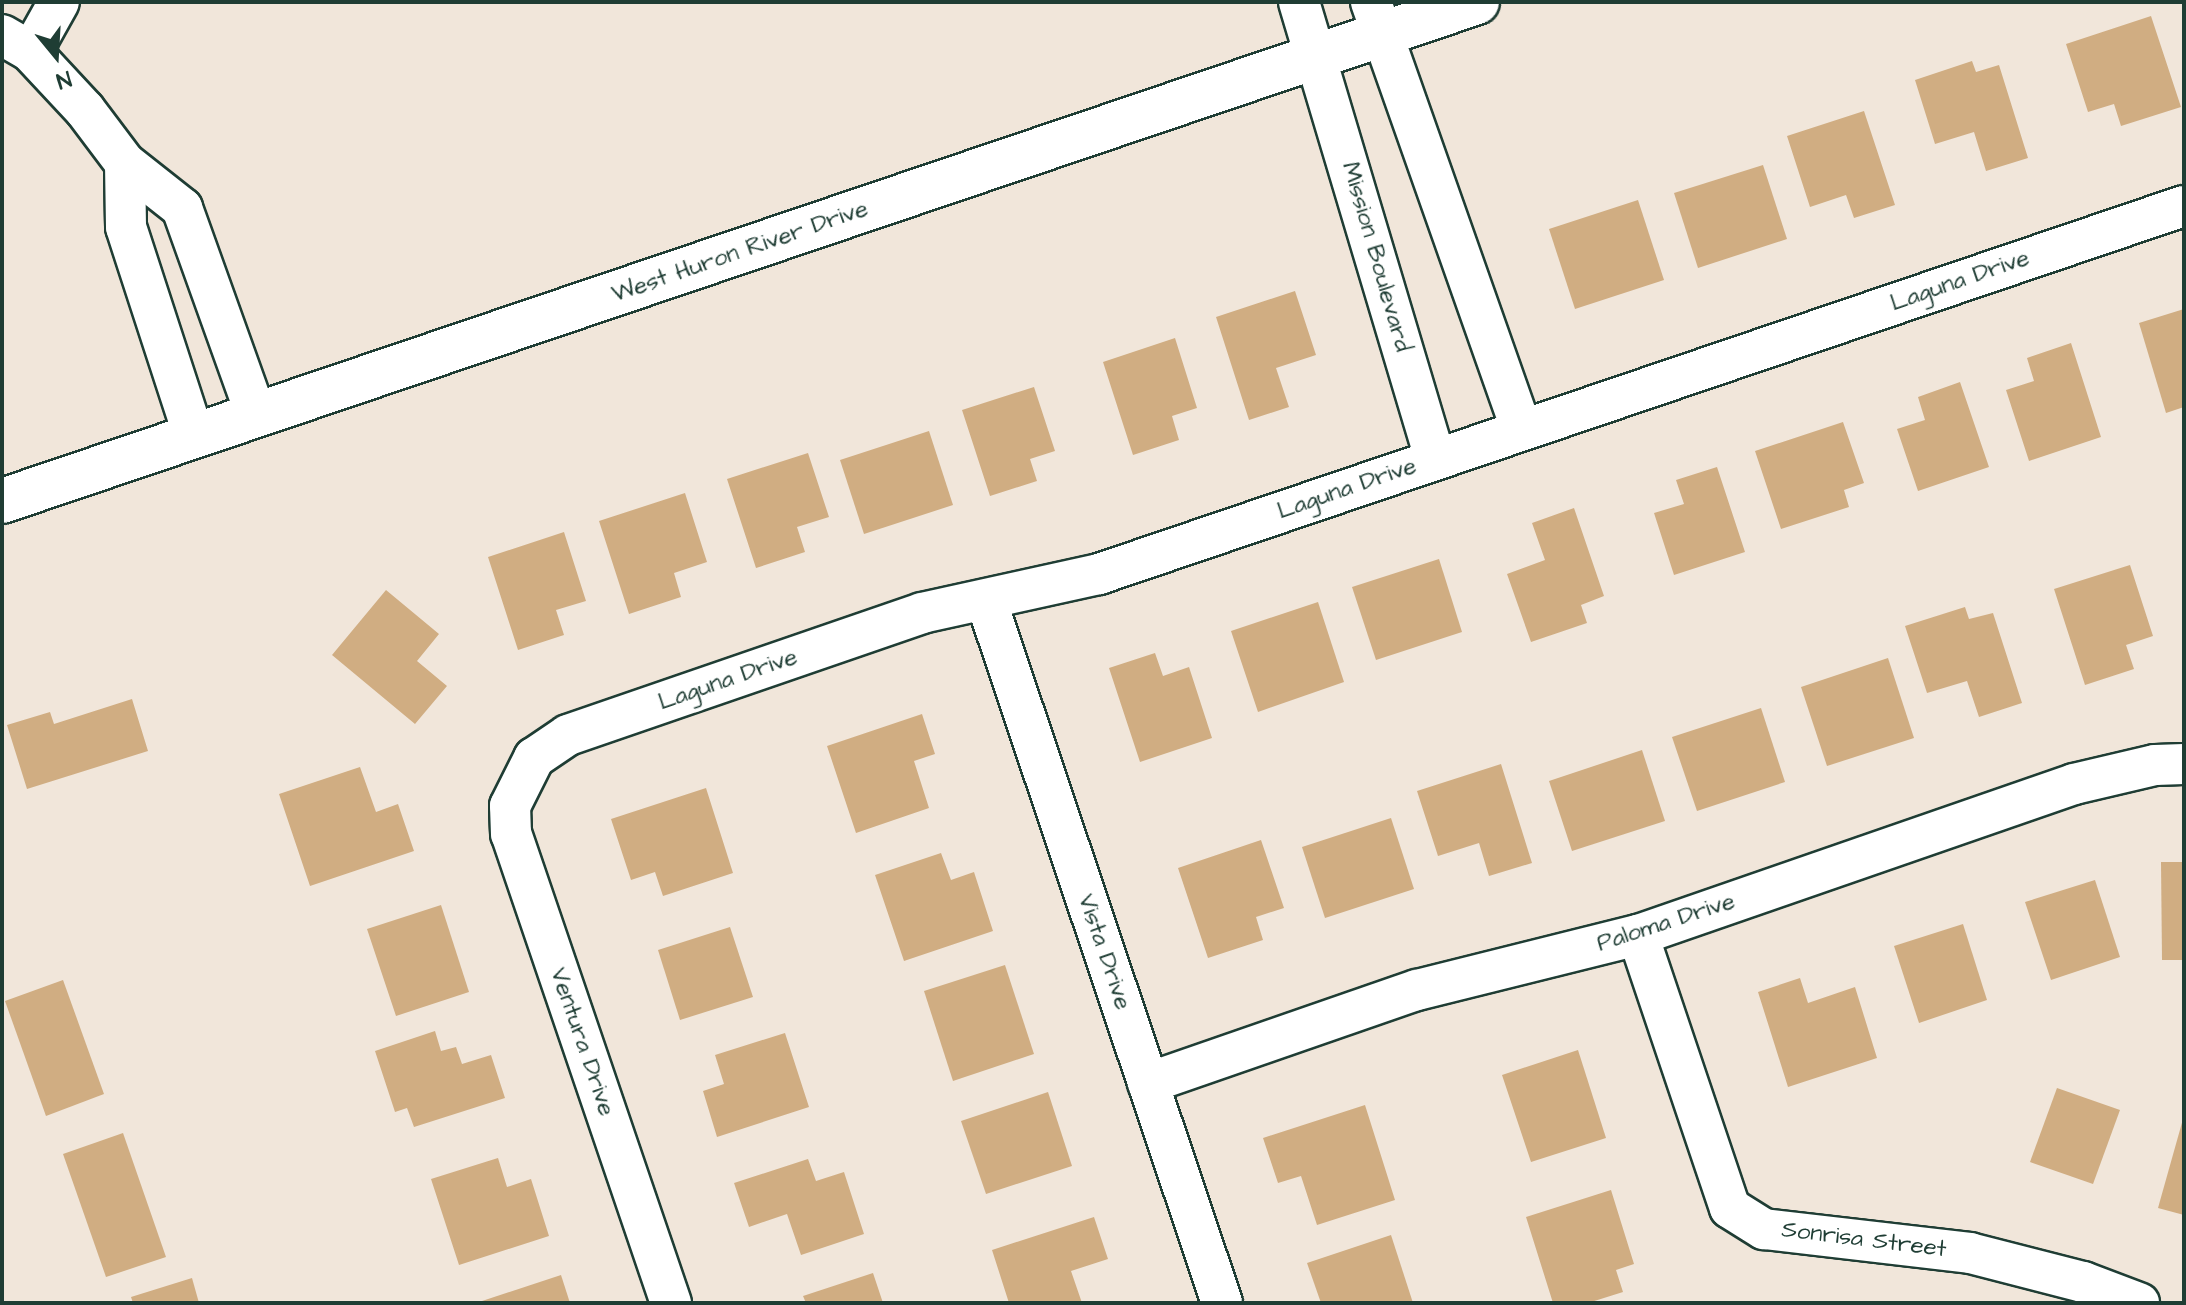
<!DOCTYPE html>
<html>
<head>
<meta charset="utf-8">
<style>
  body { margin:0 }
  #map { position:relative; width:2186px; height:1305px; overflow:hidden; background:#f1e6da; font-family:"Architects Daughter",sans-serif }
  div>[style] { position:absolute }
  .building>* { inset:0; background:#d0ad82 }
  .roads { filter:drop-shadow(2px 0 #1f3d34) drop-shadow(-2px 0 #1f3d34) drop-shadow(0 2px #1f3d34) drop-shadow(0 -2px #1f3d34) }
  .street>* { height:40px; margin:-20px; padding:0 20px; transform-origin:20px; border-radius:20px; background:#fff }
  .secondary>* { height:44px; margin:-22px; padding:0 22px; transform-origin:22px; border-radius:22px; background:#fff }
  span { translate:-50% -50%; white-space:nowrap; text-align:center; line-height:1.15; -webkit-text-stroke:7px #fff; paint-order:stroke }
  .street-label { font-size:24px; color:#1f3d34 }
  .frame { position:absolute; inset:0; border:4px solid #1f3d34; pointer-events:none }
  .north { position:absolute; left:16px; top:16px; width:80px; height:80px; -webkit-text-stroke:6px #fff; paint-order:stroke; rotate:162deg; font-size:22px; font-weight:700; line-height:32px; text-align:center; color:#1f3d34 }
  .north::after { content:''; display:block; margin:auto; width:28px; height:36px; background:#1f3d34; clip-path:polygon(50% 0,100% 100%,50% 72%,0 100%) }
</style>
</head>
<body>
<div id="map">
  <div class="building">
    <i style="clip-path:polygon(2151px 16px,2181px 107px,2121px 126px,2114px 104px,2088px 112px,2066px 44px)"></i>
    <i style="clip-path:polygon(1972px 61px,1976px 72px,1999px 65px,2028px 158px,1986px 171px,1974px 132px,1935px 144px,1915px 80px)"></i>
    <i style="clip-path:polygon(1864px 111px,1895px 205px,1854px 218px,1846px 195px,1810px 207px,1787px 136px)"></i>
    <i style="clip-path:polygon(1763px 165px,1787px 239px,1698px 268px,1674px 193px)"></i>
    <i style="clip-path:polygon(1638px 200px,1664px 280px,1575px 309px,1549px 229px)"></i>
    <i style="clip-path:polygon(1295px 291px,1316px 355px,1276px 368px,1289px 407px,1249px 420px,1216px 317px)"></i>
    <i style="clip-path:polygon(2184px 309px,2184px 407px,2166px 413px,2139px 323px)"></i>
    <i style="clip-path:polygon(1175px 338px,1197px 408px,1172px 416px,1179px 440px,1133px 455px,1103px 362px)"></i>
    <i style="clip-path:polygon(2071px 343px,2101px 437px,2029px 461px,2006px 390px,2034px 381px,2027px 358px)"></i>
    <i style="clip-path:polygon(1960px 382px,1989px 467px,1918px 491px,1897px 429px,1925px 420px,1918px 397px)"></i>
    <i style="clip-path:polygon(1034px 387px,1055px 451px,1030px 459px,1037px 481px,990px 496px,962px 410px)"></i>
    <i style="clip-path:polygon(1843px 422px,1864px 483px,1844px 490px,1849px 507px,1781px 529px,1755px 451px)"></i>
    <i style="clip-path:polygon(929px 431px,953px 505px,864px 534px,840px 460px)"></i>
    <i style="clip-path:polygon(808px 453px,829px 517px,797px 527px,805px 552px,756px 568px,727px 479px)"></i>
    <i style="clip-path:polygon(1717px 467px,1745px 552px,1674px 575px,1654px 513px,1684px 504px,1676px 480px)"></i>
    <i style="clip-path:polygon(685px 493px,707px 562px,674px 573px,681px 597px,629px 614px,599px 521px)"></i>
    <i style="clip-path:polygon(1574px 508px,1604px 596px,1581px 605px,1587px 623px,1531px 642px,1507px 574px,1545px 560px,1532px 523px)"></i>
    <i style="clip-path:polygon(564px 532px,586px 601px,556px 610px,564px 635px,518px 650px,488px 557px)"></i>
    <i style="clip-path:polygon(1439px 559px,1462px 632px,1376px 660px,1352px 587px)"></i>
    <i style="clip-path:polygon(2130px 565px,2153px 636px,2126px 645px,2134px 669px,2085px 685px,2054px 589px)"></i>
    <i style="clip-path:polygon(386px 590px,439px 634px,417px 661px,447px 686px,415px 724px,332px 655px)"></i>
    <i style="clip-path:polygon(1318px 602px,1344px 682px,1258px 712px,1231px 631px)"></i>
    <i style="clip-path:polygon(1965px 607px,1969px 619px,1993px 613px,2022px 703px,1979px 717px,1967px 681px,1927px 693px,1905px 626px)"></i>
    <i style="clip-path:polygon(1155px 653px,1163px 676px,1189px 667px,1212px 738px,1140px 762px,1109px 668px)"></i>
    <i style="clip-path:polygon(1888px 658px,1914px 738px,1827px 766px,1801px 687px)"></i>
    <i style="clip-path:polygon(132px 699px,148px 751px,27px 789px,7px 725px,50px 712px,54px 724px)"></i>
    <i style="clip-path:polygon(1761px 708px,1785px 782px,1697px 811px,1672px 737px)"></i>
    <i style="clip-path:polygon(922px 714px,935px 754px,914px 761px,929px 808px,856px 833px,827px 746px)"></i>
    <i style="clip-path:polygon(1642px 750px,1665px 821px,1572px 851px,1549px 781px)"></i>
    <i style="clip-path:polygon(1501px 764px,1532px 863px,1489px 876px,1479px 843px,1438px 856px,1417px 791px)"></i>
    <i style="clip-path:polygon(360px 767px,376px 812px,398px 804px,414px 851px,310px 886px,279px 794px)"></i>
    <i style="clip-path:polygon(706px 788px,733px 873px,663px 896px,655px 872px,631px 880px,611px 819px)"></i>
    <i style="clip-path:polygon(1391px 818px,1414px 889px,1325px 918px,1302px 847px)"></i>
    <i style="clip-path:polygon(1261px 840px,1284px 908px,1256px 917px,1263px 940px,1208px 958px,1178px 868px)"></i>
    <i style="clip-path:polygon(941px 853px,951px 880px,974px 872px,993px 931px,904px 961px,875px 875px)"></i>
    <i style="clip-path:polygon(2161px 862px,2184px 862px,2184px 960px,2162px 960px)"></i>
    <i style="clip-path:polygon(2095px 880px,2120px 957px,2051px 980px,2025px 902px)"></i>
    <i style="clip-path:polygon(441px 905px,469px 992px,396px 1016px,367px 929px)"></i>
    <i style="clip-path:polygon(1963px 924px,1987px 1000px,1919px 1023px,1894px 946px)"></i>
    <i style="clip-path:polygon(730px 927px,753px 997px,680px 1020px,658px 950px)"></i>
    <i style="clip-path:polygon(1005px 965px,1034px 1054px,953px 1081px,924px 991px)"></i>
    <i style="clip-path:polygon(1800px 978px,1808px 1003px,1855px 987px,1877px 1058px,1788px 1087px,1758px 992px)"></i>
    <i style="clip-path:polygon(63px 980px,104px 1094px,46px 1116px,5px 1001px)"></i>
    <i style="clip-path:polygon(435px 1031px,441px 1051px,456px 1047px,462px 1064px,491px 1055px,505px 1098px,414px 1127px,407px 1108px,395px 1112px,375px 1051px)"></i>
    <i style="clip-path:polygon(785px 1033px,809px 1107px,717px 1137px,703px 1091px,724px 1084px,715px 1055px)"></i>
    <i style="clip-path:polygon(1578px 1050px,1606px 1138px,1531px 1162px,1502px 1075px)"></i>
    <i style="clip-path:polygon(2057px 1088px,2120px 1110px,2093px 1184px,2030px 1162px)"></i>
    <i style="clip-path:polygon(1048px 1092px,1072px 1166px,986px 1194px,961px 1121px)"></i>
    <i style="clip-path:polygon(1365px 1105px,1395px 1200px,1317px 1225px,1301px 1176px,1278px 1183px,1263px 1138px)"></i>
    <i style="clip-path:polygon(2183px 1119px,2184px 1119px,2184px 1215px,2158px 1208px)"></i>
    <i style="clip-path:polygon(123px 1133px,166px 1257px,106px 1277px,63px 1154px)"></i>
    <i style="clip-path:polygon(498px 1158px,507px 1187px,531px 1179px,549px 1236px,459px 1265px,431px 1179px)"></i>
    <i style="clip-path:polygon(808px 1159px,816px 1181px,844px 1172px,864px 1234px,801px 1255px,787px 1214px,749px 1227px,734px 1183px)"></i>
    <i style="clip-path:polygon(1611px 1190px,1634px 1264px,1616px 1270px,1623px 1292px,1588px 1303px,1553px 1303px,1526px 1217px)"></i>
    <i style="clip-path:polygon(1094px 1217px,1108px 1259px,1071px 1271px,1082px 1303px,1009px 1303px,992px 1250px)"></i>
    <i style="clip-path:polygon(1391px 1235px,1413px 1303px,1321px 1303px,1307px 1263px)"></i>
    <i style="clip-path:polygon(873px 1273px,883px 1303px,806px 1303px,803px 1296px)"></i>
    <i style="clip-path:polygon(561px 1275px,570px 1303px,479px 1303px,479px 1302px)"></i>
    <i style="clip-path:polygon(192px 1278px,199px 1303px,133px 1303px,131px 1297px)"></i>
  </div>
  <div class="roads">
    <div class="street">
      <i style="left:1299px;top:2px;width:477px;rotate:73.4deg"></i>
      <i style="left:1371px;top:2px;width:454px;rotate:70.6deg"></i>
      <i style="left:2px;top:35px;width:34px;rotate:30deg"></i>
      <i style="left:31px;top:52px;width:79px;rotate:47deg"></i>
      <i style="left:85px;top:110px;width:66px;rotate:53deg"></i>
      <i style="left:125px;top:163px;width:73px;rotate:38.3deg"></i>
      <i style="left:182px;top:208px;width:220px;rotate:70.3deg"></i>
      <i style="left:31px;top:52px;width:57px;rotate:-60.8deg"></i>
      <i style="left:125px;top:163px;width:64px;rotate:89.1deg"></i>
      <i style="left:126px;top:227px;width:220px;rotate:72deg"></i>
      <i style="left:986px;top:600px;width:742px;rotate:71.44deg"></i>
      <i style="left:1638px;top:935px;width:288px;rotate:71.4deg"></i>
      <i style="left:1730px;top:1208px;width:40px;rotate:32deg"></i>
      <i style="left:1764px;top:1229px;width:207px;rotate:6.6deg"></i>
      <i style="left:1970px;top:1253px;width:117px;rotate:14.4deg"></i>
      <i style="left:2083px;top:1282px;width:60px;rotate:20.6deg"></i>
      <i style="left:1148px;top:1083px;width:285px;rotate:-19.1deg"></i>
      <i style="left:1417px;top:990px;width:228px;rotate:-14deg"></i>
      <i style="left:1638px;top:935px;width:461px;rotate:-19.1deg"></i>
      <i style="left:2074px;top:784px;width:83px;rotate:-13.2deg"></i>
      <i style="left:2155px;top:765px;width:29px;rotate:-2deg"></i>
      <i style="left:671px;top:1303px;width:496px;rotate:-108.8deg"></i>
      <i style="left:511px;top:834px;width:28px;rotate:-92deg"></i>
      <i style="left:510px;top:806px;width:54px;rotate:-63.4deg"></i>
      <i style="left:534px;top:758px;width:41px;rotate:-34.1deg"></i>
      <i style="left:568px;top:735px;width:374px;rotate:-19deg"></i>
      <i style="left:922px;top:613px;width:181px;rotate:-12.4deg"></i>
      <i style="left:1099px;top:574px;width:1146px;rotate:-18.74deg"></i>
    </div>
    <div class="secondary">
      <i style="left:2px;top:501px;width:1557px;rotate:-18.69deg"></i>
    </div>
  </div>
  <div class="street-label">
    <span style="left:740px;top:252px;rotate:-19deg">West Huron River Drive</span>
    <span style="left:1376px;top:257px;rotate:74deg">Mission Boulevard</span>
    <span style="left:1960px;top:281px;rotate:-19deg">Laguna Drive</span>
    <span style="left:1347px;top:489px;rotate:-19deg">Laguna Drive</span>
    <span style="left:728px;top:680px;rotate:-19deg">Laguna Drive</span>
    <span style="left:1666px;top:923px;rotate:-18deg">Paloma Drive</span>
    <span style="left:1104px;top:952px;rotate:71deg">Vista Drive</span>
    <span style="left:582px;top:1042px;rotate:71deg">Ventura Drive</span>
    <span style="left:1864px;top:1240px;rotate:7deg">Sonrisa Street</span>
  </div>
  <div class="frame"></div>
  <div class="north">N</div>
</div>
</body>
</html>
